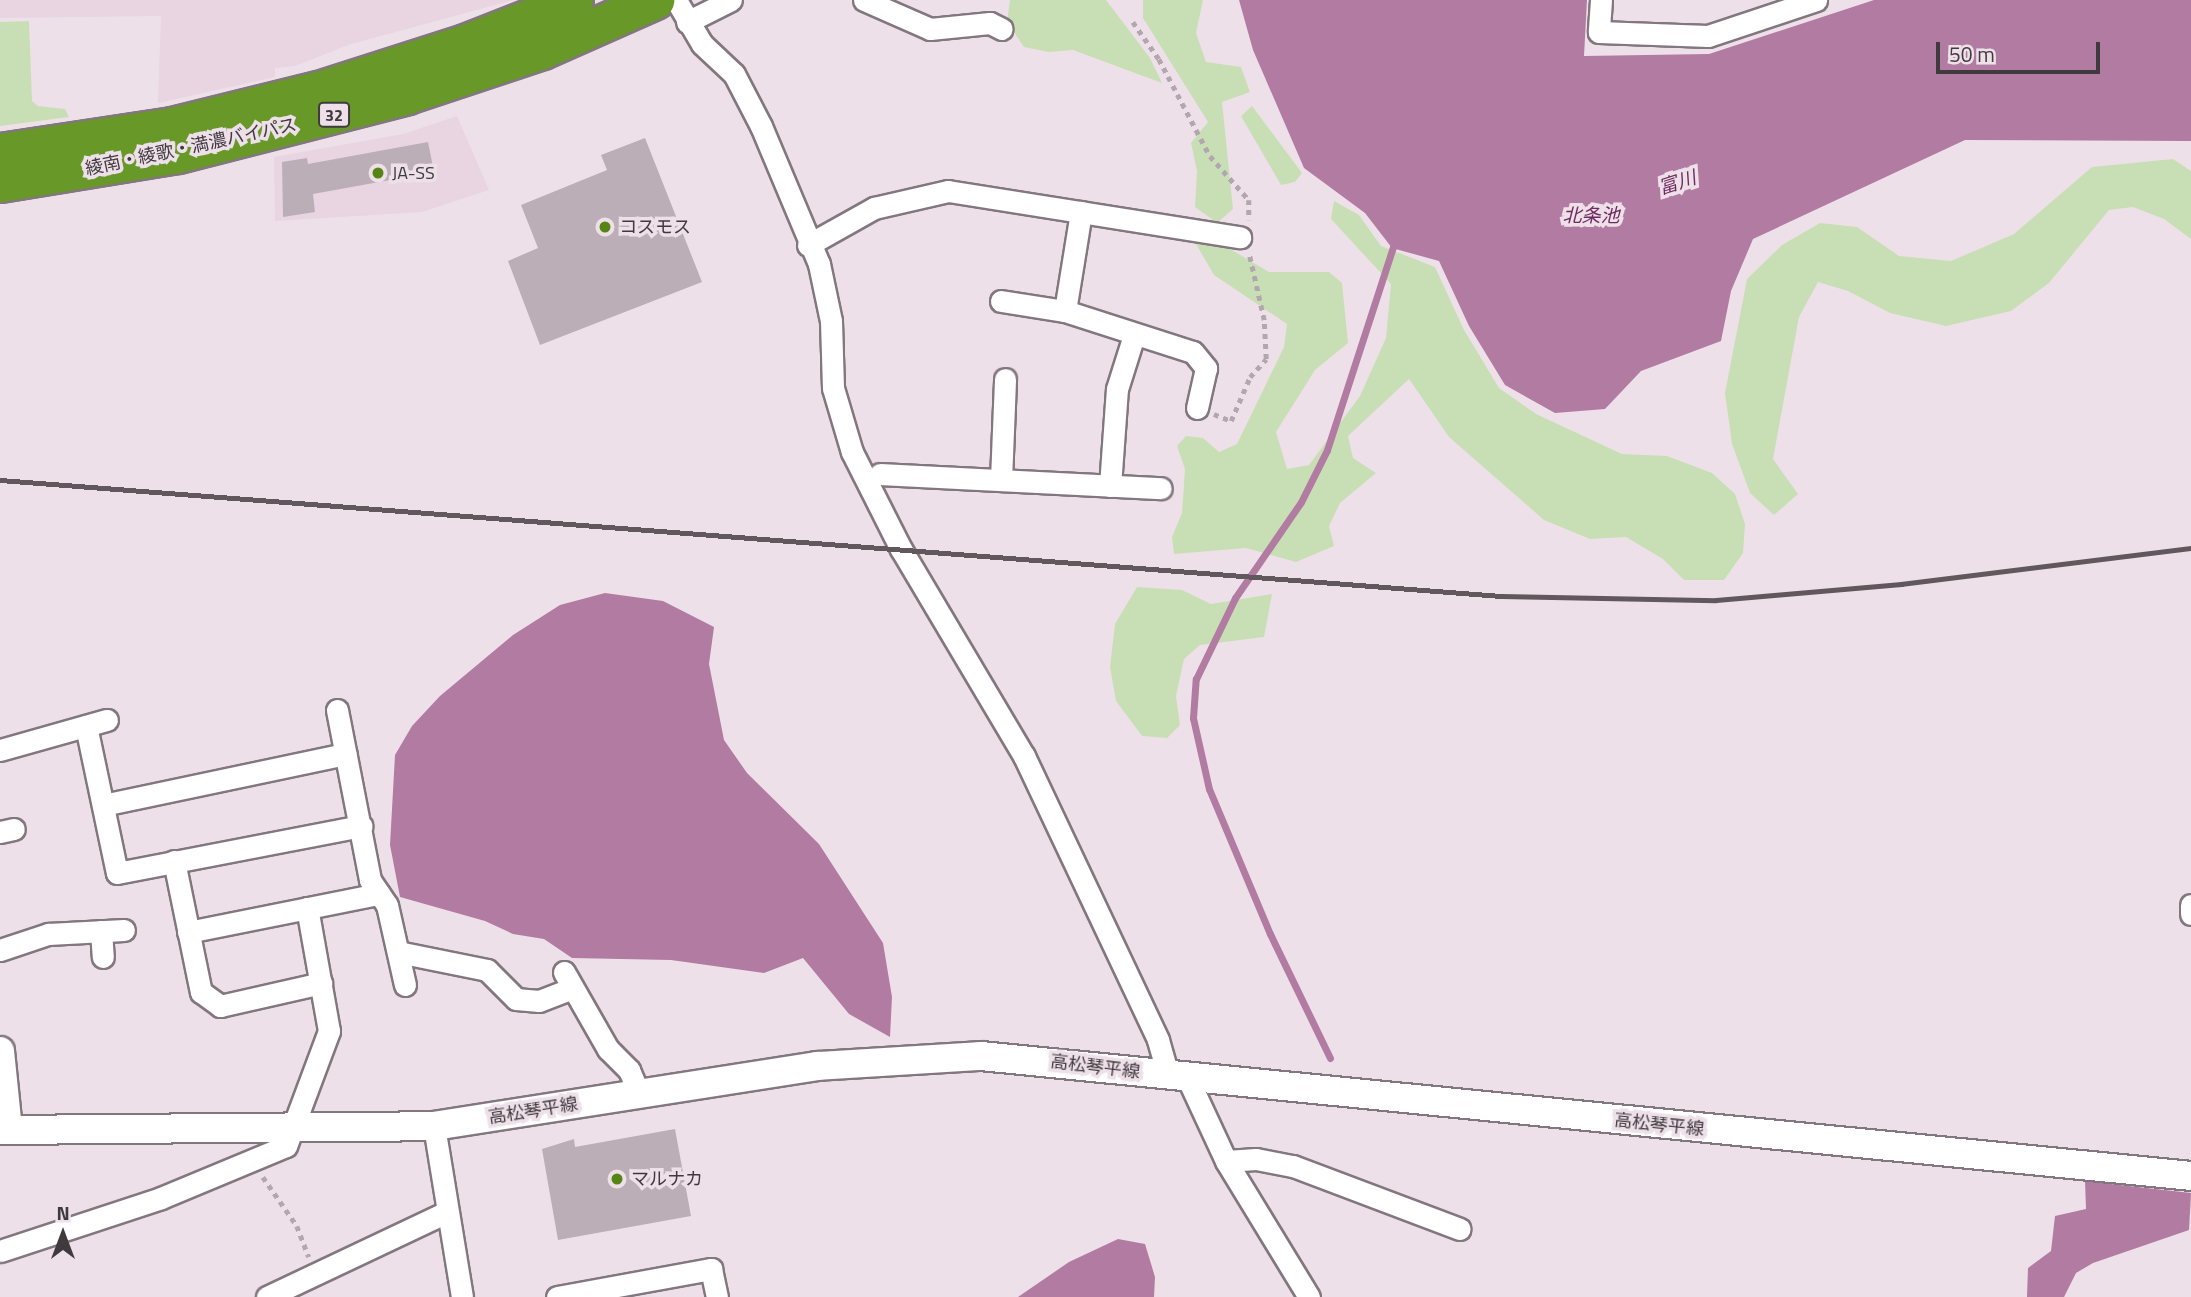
<!DOCTYPE html>
<html>
<head>
<meta charset="utf-8">
<style>
  body { margin:0 }
  #map { position:relative; width:2191px; height:1297px; overflow:hidden; background:#eee0e9; font-family:"Titillium Web","Noto Sans JP",sans-serif }
  div>[style] { position:absolute }
  .built>* { inset:0; background:#e9d4e2 }
  .green>* { inset:0; background:#c8dfb5 }
  .water>* { inset:0; background:#b17ba2 }
  .stream>* { height:7px; margin:-3.5px; padding:0 3.5px; transform-origin:3.5px; border-radius:3.5px; background:#b17ba2 }
  .building>* { inset:0; background:#bbaeb6 }
  .path>* { height:4.5px; margin-top:-2.25px; transform-origin:0; background:repeating-linear-gradient(90deg,#b2a7ae 0 5px,transparent 0 10px) }
  .roads { filter:drop-shadow(2px 0 #83777f) drop-shadow(-2px 0 #83777f) drop-shadow(0 2px #83777f) drop-shadow(0 -2px #83777f) }
  .street>* { height:21px; margin:-10.5px; padding:0 10.5px; transform-origin:10.5px; border-radius:10.5px; background:#fff }
  .secondary>* { height:28px; margin:-14px; padding:0 14px; transform-origin:14px; border-radius:14px; background:#fff }
  .highway>* { height:37px; margin:-18.5px; padding:0 18.5px; transform-origin:18.5px; border-radius:18.5px; background:#679828 }
  .rail>* { height:5px; margin:-2.5px; padding:0 2.5px; transform-origin:2.5px; border-radius:2.5px; background:#60585d }
  .dots>* { width:19px; height:19px; translate:-50% -50%; box-sizing:border-box; border:4px solid #eee0e9; border-radius:50% }
  span { translate:-50% -50%; white-space:nowrap; text-align:center; line-height:1.15; -webkit-text-stroke:7px #eee0e9; paint-order:stroke }
  .shield-label span { padding:2px 5px; background:#eee0e9; border:2px solid; border-radius:5px; -webkit-text-stroke-width:0 }
  .shield-label { font-size:16px; color:#403a3e; font-weight:700 }
  .street-label { font-size:18px; color:#403a3e }
  .poi-label { font-size:18px; color:#403a3e }
  .left { translate:0 -50%; text-align:left }
  .water-label { font-size:19px; color:#6e2b5f; font-style:italic }
  .north { position:absolute; left:28px; top:1199px; width:70px; height:70px; -webkit-text-stroke:5px #eee0e9; paint-order:stroke; rotate:0deg; font-size:19px; font-weight:700; line-height:28px; text-align:center; color:#403a3e }
  .north::after { content:''; display:block; margin:auto; width:24px; height:32px; background:#403a3e; clip-path:polygon(50% 0,100% 100%,50% 72%,0 100%) }
  .scale { position:absolute; left:1936px; top:42px; width:164px; height:32px; box-sizing:border-box; border:4px solid #403a3e; border-top:0; padding-left:9px; font-size:21px; line-height:24px; white-space:nowrap; color:#403a3e; -webkit-text-stroke:5px #eee0e9; paint-order:stroke }
</style>
</head>
<body>
<div id="map">
  <div class="built">
    <i style="clip-path:polygon(0 0,514px 0,351px 44px,295px 66px,275px 68px,275px 77px,158px 103px,161px 16px,0 18px)"></i>
    <i style="clip-path:polygon(457px 116px,489px 190px,422px 212px,275px 221px,274px 157px,403px 134px)"></i>
  </div>
  <div class="green">
    <i style="clip-path:polygon(1010px 0,1106px 0,1150px 58px,1162px 83px,1073px 50px,1049px 52px,1024px 47px,1007px 22px)"></i>
    <i style="clip-path:polygon(1143px 0,1203px 0,1196px 33px,1206px 62px,1241px 67px,1250px 92px,1222px 102px,1233px 209px,1217px 223px,1195px 207px,1197px 171px,1191px 143px,1208px 122px,1143px 18px)"></i>
    <i style="clip-path:polygon(29px 21px,32px 101px,38px 106px,65px 109px,69px 117px,0 126px,0 22px)"></i>
    <i style="clip-path:polygon(1252px 106px,1302px 173px,1295px 182px,1281px 185px,1241px 116px)"></i>
    <i style="clip-path:polygon(2173px 159px,2191px 171px,2191px 239px,2164px 219px,2133px 207px,2109px 210px,2049px 283px,2011px 311px,1946px 326px,1890px 313px,1848px 291px,1818px 282px,1799px 317px,1773px 459px,1798px 494px,1774px 515px,1750px 493px,1732px 444px,1725px 393px,1747px 279px,1782px 245px,1820px 223px,1857px 227px,1899px 256px,1951px 261px,2014px 234px,2092px 167px)"></i>
    <i style="clip-path:polygon(1334px 201px,1359px 215px,1381px 246px,1435px 267px,1464px 330px,1499px 388px,1536px 414px,1622px 454px,1667px 456px,1712px 473px,1735px 494px,1745px 524px,1743px 553px,1724px 580px,1684px 580px,1663px 559px,1626px 537px,1590px 539px,1544px 520px,1449px 437px,1409px 379px,1348px 436px,1353px 458px,1376px 473px,1340px 503px,1329px 526px,1334px 546px,1296px 562px,1246px 548px,1174px 554px,1172px 537px,1182px 513px,1185px 469px,1177px 446px,1186px 436px,1203px 438px,1219px 452px,1237px 444px,1284px 347px,1287px 324px,1214px 275px,1196px 244px,1225px 246px,1269px 272px,1329px 272px,1342px 283px,1348px 343px,1315px 370px,1276px 432px,1287px 469px,1309px 465px,1360px 396px,1386px 338px,1391px 284px,1331px 219px)"></i>
    <i style="clip-path:polygon(1137px 587px,1182px 590px,1211px 604px,1272px 594px,1264px 637px,1200px 645px,1184px 659px,1176px 696px,1180px 725px,1167px 738px,1142px 736px,1116px 701px,1110px 667px,1115px 624px)"></i>
  </div>
  <div class="water">
    <i style="clip-path:polygon(1239px 0,1587px 0,1584px 56px,1709px 54px,1874px 0,2191px 0,2191px 141px,1965px 140px,1753px 239px,1731px 291px,1721px 341px,1641px 371px,1605px 409px,1555px 413px,1505px 385px,1469px 326px,1439px 261px,1392px 248px,1365px 213px,1304px 168px,1253px 50px)"></i>
    <i style="clip-path:polygon(605px 593px,663px 601px,714px 627px,709px 664px,724px 740px,747px 773px,819px 844px,883px 943px,892px 997px,890px 1037px,849px 1014px,803px 958px,764px 973px,671px 960px,572px 958px,544px 939px,513px 934px,485px 921px,400px 897px,390px 845px,395px 755px,412px 726px,440px 696px,513px 635px,560px 605px)"></i>
    <i style="clip-path:polygon(2085px 1181px,2191px 1193px,2189px 1230px,2093px 1263px,2076px 1273px,2064px 1297px,2027px 1297px,2028px 1268px,2051px 1251px,2055px 1216px,2086px 1209px)"></i>
    <i style="clip-path:polygon(1118px 1239px,1145px 1244px,1155px 1277px,1154px 1297px,1018px 1297px,1069px 1262px)"></i>
  </div>
  <div class="stream">
    <i style="left:1330px;top:1058px;width:138px;rotate:-115.8deg"></i>
    <i style="left:1270px;top:934px;width:157px;rotate:-112.8deg"></i>
    <i style="left:1209px;top:789px;width:73px;rotate:-102.7deg"></i>
    <i style="left:1193px;top:718px;width:39px;rotate:-86deg"></i>
    <i style="left:1196px;top:679px;width:90px;rotate:-64.3deg"></i>
    <i style="left:1235px;top:598px;width:116px;rotate:-55.5deg"></i>
    <i style="left:1301px;top:502px;width:58px;rotate:-63.4deg"></i>
    <i style="left:1327px;top:450px;width:220px;rotate:-72deg"></i>
  </div>
  <div class="building">
    <i style="clip-path:polygon(645px 138px,702px 282px,540px 345px,508px 261px,538px 248px,521px 205px,607px 170px,601px 155px)"></i>
    <i style="clip-path:polygon(428px 142px,434px 172px,313px 194px,315px 212px,283px 217px,282px 162px,307px 158px,308px 164px)"></i>
    <i style="clip-path:polygon(675px 1129px,691px 1216px,558px 1240px,542px 1149px,574px 1139px,575px 1147px)"></i>
  </div>
  <div class="path">
    <i style="left:1133px;top:22px;width:45px;rotate:54.9deg"></i>
    <i style="left:1159px;top:59px;width:110px;rotate:62.3deg"></i>
    <i style="left:1210px;top:156px;width:59px;rotate:48.4deg"></i>
    <i style="left:1249px;top:200px;width:20px;rotate:90deg"></i>
    <i style="left:1214px;top:414px;width:18px;rotate:22deg"></i>
    <i style="left:1231px;top:421px;width:48px;rotate:-66.6deg"></i>
    <i style="left:1250px;top:377px;width:24px;rotate:-48deg"></i>
    <i style="left:1266px;top:359px;width:39px;rotate:-93deg"></i>
    <i style="left:1264px;top:320px;width:68px;rotate:-102.8deg"></i>
    <i style="left:263px;top:1177px;width:60px;rotate:55.2deg"></i>
    <i style="left:297px;top:1226px;width:33px;rotate:69deg"></i>
  </div>
  <div class="roads">
    <div class="street">
      <i style="left:676px;top:0;width:51px;rotate:59.4deg"></i>
      <i style="left:702px;top:44px;width:44px;rotate:43.2deg"></i>
      <i style="left:734px;top:74px;width:59px;rotate:62.6deg"></i>
      <i style="left:761px;top:126px;width:150px;rotate:67.2deg"></i>
      <i style="left:819px;top:264px;width:58px;rotate:78.1deg"></i>
      <i style="left:831px;top:321px;width:67px;rotate:88.3deg"></i>
      <i style="left:833px;top:388px;width:67px;rotate:73.5deg"></i>
      <i style="left:852px;top:452px;width:109px;rotate:63.2deg"></i>
      <i style="left:901px;top:549px;width:241px;rotate:59.3deg"></i>
      <i style="left:1024px;top:756px;width:314px;rotate:64.7deg"></i>
      <i style="left:1158px;top:1040px;width:37px;rotate:74deg"></i>
      <i style="left:864px;top:0;width:72px;rotate:23.7deg"></i>
      <i style="left:930px;top:29px;width:60px;rotate:-5.7deg"></i>
      <i style="left:990px;top:23px;width:13px;rotate:27deg"></i>
      <i style="left:1601px;top:0;width:32px;rotate:94deg"></i>
      <i style="left:1599px;top:32px;width:109px;rotate:2.1deg"></i>
      <i style="left:1708px;top:36px;width:114px;rotate:-18.4deg"></i>
      <i style="left:687px;top:22px;width:49px;rotate:-26.6deg"></i>
      <i style="left:1081px;top:212px;width:100px;rotate:99.2deg"></i>
      <i style="left:1065px;top:311px;width:134px;rotate:17.8deg"></i>
      <i style="left:1193px;top:352px;width:21px;rotate:51deg"></i>
      <i style="left:1206px;top:368px;width:41px;rotate:102.7deg"></i>
      <i style="left:808px;top:245px;width:76px;rotate:-29.3deg"></i>
      <i style="left:874px;top:208px;width:76px;rotate:-12.9deg"></i>
      <i style="left:948px;top:191px;width:296px;rotate:9deg"></i>
      <i style="left:1001px;top:301px;width:65px;rotate:8.9deg"></i>
      <i style="left:880px;top:474px;width:281px;rotate:2.9deg"></i>
      <i style="left:1001px;top:480px;width:101px;rotate:-87.7deg"></i>
      <i style="left:1110px;top:486px;width:97px;rotate:-85.9deg"></i>
      <i style="left:1117px;top:389px;width:57px;rotate:-72.5deg"></i>
      <i style="left:337px;top:710px;width:173px;rotate:79deg"></i>
      <i style="left:370px;top:880px;width:30px;rotate:56deg"></i>
      <i style="left:387px;top:905px;width:82px;rotate:77.3deg"></i>
      <i style="left:86px;top:726px;width:150px;rotate:78.1deg"></i>
      <i style="left:117px;top:873px;width:249px;rotate:-10.9deg"></i>
      <i style="left:0;top:750px;width:111px;rotate:-15.7deg"></i>
      <i style="left:103px;top:805px;width:248px;rotate:-11.9deg"></i>
      <i style="left:0;top:832px;width:14px;rotate:-12deg"></i>
      <i style="left:174px;top:861px;width:134px;rotate:78.4deg"></i>
      <i style="left:201px;top:992px;width:24px;rotate:36deg"></i>
      <i style="left:220px;top:1006px;width:104px;rotate:-12.8deg"></i>
      <i style="left:2191px;top:905px;width:9px;rotate:90deg"></i>
      <i style="left:101px;top:931px;width:26px;rotate:86deg"></i>
      <i style="left:188px;top:932px;width:195px;rotate:-11.3deg"></i>
      <i style="left:0;top:950px;width:51px;rotate:-18.4deg"></i>
      <i style="left:48px;top:934px;width:76px;rotate:-3deg"></i>
      <i style="left:398px;top:952px;width:91px;rotate:11.4deg"></i>
      <i style="left:487px;top:970px;width:41px;rotate:45deg"></i>
      <i style="left:516px;top:999px;width:23px;rotate:5deg"></i>
      <i style="left:539px;top:1001px;width:34px;rotate:-21deg"></i>
      <i style="left:564px;top:972px;width:89px;rotate:60.3deg"></i>
      <i style="left:608px;top:1049px;width:30px;rotate:45deg"></i>
      <i style="left:629px;top:1070px;width:26px;rotate:67deg"></i>
      <i style="left:1188px;top:1079px;width:90px;rotate:65.1deg"></i>
      <i style="left:1226px;top:1161px;width:159px;rotate:58.6deg"></i>
      <i style="left:434px;top:1126px;width:173px;rotate:80.7deg"></i>
      <i style="left:1226px;top:1161px;width:30px;rotate:-4deg"></i>
      <i style="left:1256px;top:1159px;width:38px;rotate:11deg"></i>
      <i style="left:1293px;top:1166px;width:178px;rotate:20.7deg"></i>
      <i style="left:0;top:1251px;width:169px;rotate:-18.2deg"></i>
      <i style="left:161px;top:1198px;width:135px;rotate:-22.6deg"></i>
      <i style="left:286px;top:1146px;width:123px;rotate:-69.5deg"></i>
      <i style="left:329px;top:1031px;width:125px;rotate:-100.1deg"></i>
      <i style="left:267px;top:1297px;width:197px;rotate:-25.3deg"></i>
      <i style="left:557px;top:1297px;width:157px;rotate:-10.3deg"></i>
      <i style="left:711px;top:1269px;width:29px;rotate:78deg"></i>
    </div>
    <div class="secondary">
      <i style="left:0;top:1051px;width:79px;rotate:84.2deg"></i>
      <i style="left:0;top:1130px;width:434px;rotate:-0.5deg"></i>
      <i style="left:434px;top:1126px;width:388px;rotate:-8.9deg"></i>
      <i style="left:817px;top:1066px;width:164px;rotate:-3.5deg"></i>
      <i style="left:981px;top:1056px;width:1216px;rotate:5.66deg"></i>
    </div>
    <div class="highway">
      <i style="left:0;top:152px;width:174px;rotate:-8.6deg"></i>
      <i style="left:172px;top:126px;width:150px;rotate:-13.9deg"></i>
      <i style="left:318px;top:90px;width:154px;rotate:-17.7deg"></i>
      <i style="left:465px;top:43px;width:117px;rotate:-21.5deg"></i>
      <i style="left:0;top:183px;width:180px;rotate:-9.3deg"></i>
      <i style="left:178px;top:154px;width:236px;rotate:-14.4deg"></i>
      <i style="left:407px;top:95px;width:142px;rotate:-18.4deg"></i>
      <i style="left:542px;top:50px;width:124px;rotate:-23.9deg"></i>
    </div>
  </div>
  <div class="rail">
    <i style="left:0;top:480px;width:1505px;rotate:4.42deg"></i>
    <i style="left:1501px;top:596px;width:215px;rotate:1.1deg"></i>
    <i style="left:1716px;top:600px;width:186px;rotate:-4.9deg"></i>
    <i style="left:1901px;top:584px;width:292px;rotate:-7.1deg"></i>
  </div>
  <div class="dots">
    <i style="left:378px;top:173px;background:#578515"></i>
    <i style="left:605px;top:227px;background:#578515"></i>
    <i style="left:617px;top:1179px;background:#578515"></i>
  </div>
  <div class="shield-label">
    <span style="left:334px;top:115px">32</span>
  </div>
  <div class="street-label">
    <span style="left:191px;top:147px;rotate:-12deg">綾南・綾歌・満濃バイパス</span>
    <span style="left:1095px;top:1067px;rotate:7deg">高松琴平線</span>
    <span style="left:533px;top:1111px;rotate:-9deg">高松琴平線</span>
    <span style="left:1659px;top:1125px;rotate:6deg">高松琴平線</span>
  </div>
  <div class="poi-label">
    <span class="left" style="left:392px;top:173px">JA-SS</span>
    <span class="left" style="left:619px;top:227px">コスモス</span>
    <span class="left" style="left:631px;top:1179px">マルナカ</span>
  </div>
  <div class="water-label">
    <span style="left:1677px;top:182px;rotate:-18deg">富川</span>
    <span style="left:1591px;top:215px">北条池</span>
  </div>
  <div class="north">N</div>
  <div class="scale">50 m</div>
</div>
</body>
</html>
